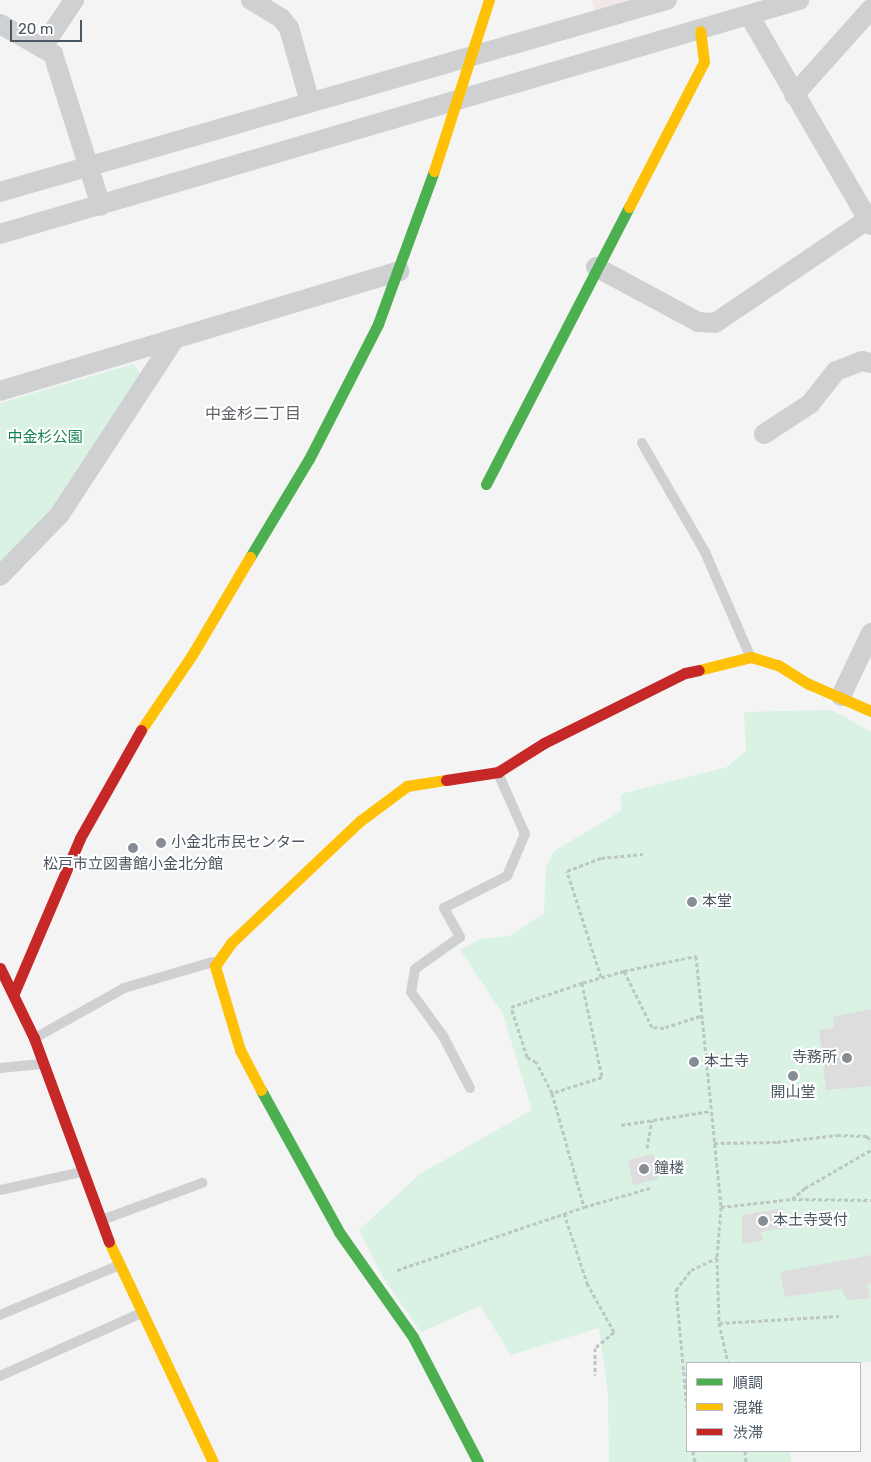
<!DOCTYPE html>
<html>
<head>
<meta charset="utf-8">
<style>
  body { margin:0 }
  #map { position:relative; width:871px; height:1462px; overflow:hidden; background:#f4f4f4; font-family:Rubik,"Noto Sans JP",sans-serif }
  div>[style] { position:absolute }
  .medical>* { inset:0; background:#f1e7e6 }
  .green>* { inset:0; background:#d9f2e3 }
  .building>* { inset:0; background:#ddddde }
  .path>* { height:3px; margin-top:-1.5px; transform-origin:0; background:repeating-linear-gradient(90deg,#bcc7c4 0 4px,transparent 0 6.5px) }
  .lane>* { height:10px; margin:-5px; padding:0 5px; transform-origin:5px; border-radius:5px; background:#ced0d2 }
  .street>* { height:20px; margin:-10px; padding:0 10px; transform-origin:10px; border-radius:10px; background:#ced0d2 }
  .fast>* { height:11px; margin:-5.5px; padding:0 5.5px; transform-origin:5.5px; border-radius:5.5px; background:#4caf50 }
  .slow>* { height:11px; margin:-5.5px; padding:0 5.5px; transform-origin:5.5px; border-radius:5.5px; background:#ffc107 }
  .jam>* { height:11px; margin:-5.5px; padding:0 5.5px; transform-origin:5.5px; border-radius:5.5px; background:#c62828 }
  .dots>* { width:14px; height:14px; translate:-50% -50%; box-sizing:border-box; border:2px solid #fff; border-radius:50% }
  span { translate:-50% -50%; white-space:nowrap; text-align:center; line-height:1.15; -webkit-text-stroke:4px #fff; paint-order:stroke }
  .park-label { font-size:15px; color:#17864f }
  .poi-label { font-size:15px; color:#4a5661 }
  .left { translate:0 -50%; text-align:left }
  .right { translate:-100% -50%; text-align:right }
  .neighbourhood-label { font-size:16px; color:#5f6368 }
  .legend { position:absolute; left:686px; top:1362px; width:175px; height:90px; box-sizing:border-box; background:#fff; border:1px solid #b7bbc0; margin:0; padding:6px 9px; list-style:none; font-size:15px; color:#4a5661 }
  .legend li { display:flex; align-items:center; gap:10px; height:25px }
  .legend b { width:25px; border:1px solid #b7bbc0 }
  .scale { position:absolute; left:10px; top:20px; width:72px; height:22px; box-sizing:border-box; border:2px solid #4a5661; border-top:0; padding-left:6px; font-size:15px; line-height:18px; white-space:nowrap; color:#4a5661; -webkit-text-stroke:4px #fff; paint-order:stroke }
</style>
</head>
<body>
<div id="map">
  <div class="medical">
    <i style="clip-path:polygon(592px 0,630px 0,595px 11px)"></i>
  </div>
  <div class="green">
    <i style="clip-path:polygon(133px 364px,141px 374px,56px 503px,0 563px,0 403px)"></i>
    <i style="clip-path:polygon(832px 710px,871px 732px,871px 1362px,687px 1363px,687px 1451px,790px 1451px,791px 1462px,609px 1462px,608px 1394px,599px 1328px,511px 1355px,480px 1306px,421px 1332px,384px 1279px,359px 1230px,420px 1174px,532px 1110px,503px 1014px,460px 950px,480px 939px,510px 936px,544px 913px,546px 867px,554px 851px,621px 811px,621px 794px,727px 767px,746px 751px,744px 712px)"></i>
  </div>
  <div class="building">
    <i style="clip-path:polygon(871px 1009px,871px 1086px,826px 1090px,819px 1030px,834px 1028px,833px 1017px)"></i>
    <i style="clip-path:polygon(654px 1154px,659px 1179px,633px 1185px,628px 1160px)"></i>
    <i style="clip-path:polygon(783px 1208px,785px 1228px,761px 1232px,763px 1240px,742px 1244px,742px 1215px)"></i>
    <i style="clip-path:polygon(871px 1255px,871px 1283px,867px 1284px,870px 1298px,847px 1300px,841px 1289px,785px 1297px,780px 1272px)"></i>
  </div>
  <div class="path">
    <i style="left:624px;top:971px;width:44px;rotate:164.1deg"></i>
    <i style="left:582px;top:983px;width:96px;rotate:78deg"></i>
    <i style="left:602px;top:1077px;width:52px;rotate:162.3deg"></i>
    <i style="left:552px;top:1093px;width:118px;rotate:74.3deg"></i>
    <i style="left:584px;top:1207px;width:69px;rotate:-16.1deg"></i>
    <i style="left:601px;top:977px;width:111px;rotate:-107.8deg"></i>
    <i style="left:567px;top:871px;width:36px;rotate:-21deg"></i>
    <i style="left:601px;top:858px;width:42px;rotate:-5.4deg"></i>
    <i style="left:700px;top:1016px;width:38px;rotate:162deg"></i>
    <i style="left:664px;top:1028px;width:12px;rotate:-175deg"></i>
    <i style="left:652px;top:1027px;width:63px;rotate:-116.6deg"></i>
    <i style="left:624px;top:971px;width:74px;rotate:-11.8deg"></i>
    <i style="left:696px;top:956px;width:252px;rotate:84.3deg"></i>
    <i style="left:721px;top:1207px;width:51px;rotate:94.5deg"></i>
    <i style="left:552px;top:1093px;width:35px;rotate:-117deg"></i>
    <i style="left:536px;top:1062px;width:10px;rotate:-151deg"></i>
    <i style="left:527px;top:1057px;width:52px;rotate:-107.7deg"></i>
    <i style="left:511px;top:1007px;width:75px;rotate:-18.7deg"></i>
    <i style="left:621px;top:1125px;width:91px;rotate:-8.8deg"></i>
    <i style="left:714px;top:1143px;width:63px;rotate:-0.9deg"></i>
    <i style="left:777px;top:1142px;width:60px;rotate:-6.7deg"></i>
    <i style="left:837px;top:1135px;width:30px;rotate:2deg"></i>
    <i style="left:867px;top:1136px;width:7px;rotate:56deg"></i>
    <i style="left:647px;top:1148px;width:28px;rotate:-80deg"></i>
    <i style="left:792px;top:1199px;width:79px;rotate:0.7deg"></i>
    <i style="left:721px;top:1207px;width:71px;rotate:-6.4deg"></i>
    <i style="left:792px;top:1199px;width:17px;rotate:-40deg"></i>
    <i style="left:805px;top:1188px;width:76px;rotate:-29.9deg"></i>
    <i style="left:564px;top:1213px;width:74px;rotate:71.8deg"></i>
    <i style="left:587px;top:1283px;width:56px;rotate:61.1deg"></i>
    <i style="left:614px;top:1332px;width:25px;rotate:140deg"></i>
    <i style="left:595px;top:1348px;width:27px;rotate:90deg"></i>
    <i style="left:397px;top:1270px;width:197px;rotate:-18.6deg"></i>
    <i style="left:719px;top:1323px;width:120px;rotate:-3.3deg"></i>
    <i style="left:687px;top:1408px;width:119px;rotate:-95.3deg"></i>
    <i style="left:676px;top:1290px;width:25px;rotate:-53deg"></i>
    <i style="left:691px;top:1270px;width:29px;rotate:-25deg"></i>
    <i style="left:717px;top:1258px;width:65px;rotate:88.2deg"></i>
    <i style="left:719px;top:1323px;width:41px;rotate:77.3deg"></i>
    <i style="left:693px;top:1451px;width:11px;rotate:80deg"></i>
    <i style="left:745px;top:1451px;width:11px;rotate:85deg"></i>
  </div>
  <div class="lane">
    <i style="left:642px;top:443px;width:126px;rotate:60deg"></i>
    <i style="left:705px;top:552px;width:113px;rotate:66.6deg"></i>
    <i style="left:35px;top:1038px;width:102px;rotate:-29.3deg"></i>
    <i style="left:124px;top:988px;width:93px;rotate:-16.3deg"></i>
    <i style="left:0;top:1068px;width:41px;rotate:-5.6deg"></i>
    <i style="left:470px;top:1088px;width:59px;rotate:-117.4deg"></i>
    <i style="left:443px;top:1036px;width:54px;rotate:-126deg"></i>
    <i style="left:411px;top:992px;width:23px;rotate:-80deg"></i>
    <i style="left:415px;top:969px;width:55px;rotate:-35.4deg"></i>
    <i style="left:460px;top:937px;width:33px;rotate:-119deg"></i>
    <i style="left:444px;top:908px;width:71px;rotate:-26.9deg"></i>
    <i style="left:507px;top:876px;width:46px;rotate:-66.8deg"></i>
    <i style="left:525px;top:834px;width:67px;rotate:-113.9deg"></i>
    <i style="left:0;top:1190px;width:84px;rotate:-12.4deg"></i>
    <i style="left:102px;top:1220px;width:107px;rotate:-20.3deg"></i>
    <i style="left:0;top:1315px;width:127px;rotate:-22.7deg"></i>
    <i style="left:0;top:1376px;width:152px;rotate:-24deg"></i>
  </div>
  <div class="street">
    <i style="left:251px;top:0;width:35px;rotate:31deg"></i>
    <i style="left:281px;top:18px;width:13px;rotate:51deg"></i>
    <i style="left:289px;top:28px;width:77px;rotate:74.2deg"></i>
    <i style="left:749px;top:15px;width:243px;rotate:59.8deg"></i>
    <i style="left:0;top:24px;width:61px;rotate:29.5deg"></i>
    <i style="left:53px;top:54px;width:159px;rotate:72.5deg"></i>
    <i style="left:42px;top:48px;width:58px;rotate:-56.3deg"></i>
    <i style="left:794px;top:95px;width:115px;rotate:-48.2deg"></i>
    <i style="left:0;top:192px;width:694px;rotate:-16.06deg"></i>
    <i style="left:0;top:234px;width:833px;rotate:-16.32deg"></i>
    <i style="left:596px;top:267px;width:116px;rotate:28.3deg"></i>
    <i style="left:698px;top:322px;width:17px;rotate:3deg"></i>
    <i style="left:715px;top:323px;width:184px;rotate:-34.1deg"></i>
    <i style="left:0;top:391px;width:417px;rotate:-16.7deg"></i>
    <i style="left:764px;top:434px;width:55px;rotate:-33.1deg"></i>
    <i style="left:810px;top:404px;width:42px;rotate:-51.8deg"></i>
    <i style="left:836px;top:371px;width:28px;rotate:-21deg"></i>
    <i style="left:862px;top:361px;width:9px;rotate:13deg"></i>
    <i style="left:0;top:576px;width:86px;rotate:-45.9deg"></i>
    <i style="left:60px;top:514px;width:208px;rotate:-56.8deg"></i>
    <i style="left:841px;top:696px;width:70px;rotate:-64.5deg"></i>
  </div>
  <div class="fast">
    <i style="left:486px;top:484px;width:312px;rotate:-62.7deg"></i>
    <i style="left:250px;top:557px;width:114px;rotate:-59deg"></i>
    <i style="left:309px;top:459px;width:152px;rotate:-62.9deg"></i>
    <i style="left:378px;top:324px;width:163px;rotate:-69.9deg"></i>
    <i style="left:261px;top:1090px;width:162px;rotate:61.2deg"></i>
    <i style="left:339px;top:1232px;width:128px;rotate:54.8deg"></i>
    <i style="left:413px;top:1337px;width:141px;rotate:62.5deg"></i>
  </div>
  <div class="slow">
    <i style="left:434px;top:171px;width:180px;rotate:-72.2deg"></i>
    <i style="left:629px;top:207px;width:163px;rotate:-62.7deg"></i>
    <i style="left:704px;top:62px;width:31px;rotate:-97deg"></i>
    <i style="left:699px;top:670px;width:54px;rotate:-14deg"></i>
    <i style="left:751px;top:657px;width:28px;rotate:17deg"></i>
    <i style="left:778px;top:665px;width:36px;rotate:32deg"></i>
    <i style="left:809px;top:684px;width:68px;rotate:23.5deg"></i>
    <i style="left:141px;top:730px;width:91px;rotate:-55.8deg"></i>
    <i style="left:192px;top:655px;width:114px;rotate:-59.4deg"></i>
    <i style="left:261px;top:1090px;width:45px;rotate:-117.7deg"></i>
    <i style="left:240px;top:1050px;width:88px;rotate:-106.6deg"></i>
    <i style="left:215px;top:966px;width:29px;rotate:-55deg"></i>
    <i style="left:232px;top:942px;width:176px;rotate:-43.4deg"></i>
    <i style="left:360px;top:821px;width:59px;rotate:-36.7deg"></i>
    <i style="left:407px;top:786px;width:39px;rotate:-9deg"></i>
    <i style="left:109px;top:1242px;width:243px;rotate:64.7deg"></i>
  </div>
  <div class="jam">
    <i style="left:446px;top:780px;width:53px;rotate:-8.7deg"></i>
    <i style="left:498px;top:772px;width:54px;rotate:-32.2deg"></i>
    <i style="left:544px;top:743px;width:157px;rotate:-26.4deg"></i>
    <i style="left:685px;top:673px;width:14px;rotate:-12deg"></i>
    <i style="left:0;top:968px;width:78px;rotate:64.1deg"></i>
    <i style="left:34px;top:1038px;width:217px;rotate:69.8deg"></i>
    <i style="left:14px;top:993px;width:168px;rotate:-66.9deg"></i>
    <i style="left:80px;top:838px;width:124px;rotate:-60.5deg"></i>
  </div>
  <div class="dots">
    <i style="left:161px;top:843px;background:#868d94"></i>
    <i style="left:133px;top:848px;background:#868d94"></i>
    <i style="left:692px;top:902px;background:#868d94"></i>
    <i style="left:847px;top:1058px;background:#868d94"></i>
    <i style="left:694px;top:1062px;background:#868d94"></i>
    <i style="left:793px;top:1076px;background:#868d94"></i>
    <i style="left:644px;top:1169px;background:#868d94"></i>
    <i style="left:763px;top:1221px;background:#868d94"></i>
  </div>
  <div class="park-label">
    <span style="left:45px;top:438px">中金杉公園</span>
  </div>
  <div class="poi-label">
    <span class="left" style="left:171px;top:843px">小金北市民センター</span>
    <span style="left:133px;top:865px">松戸市立図書館小金北分館</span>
    <span class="left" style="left:702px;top:902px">本堂</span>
    <span class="right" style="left:837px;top:1058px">寺務所</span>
    <span class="left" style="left:704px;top:1062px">本土寺</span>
    <span style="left:793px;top:1093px">開山堂</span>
    <span class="left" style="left:654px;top:1169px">鐘楼</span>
    <span class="left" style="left:773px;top:1221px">本土寺受付</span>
  </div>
  <div class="neighbourhood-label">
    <span style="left:253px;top:414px">中金杉二丁目</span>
  </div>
  <ul class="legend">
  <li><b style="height:6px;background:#4caf50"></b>順調</li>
  <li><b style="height:6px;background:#ffc107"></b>混雑</li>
  <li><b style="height:6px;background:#c62828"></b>渋滞</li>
  </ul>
  <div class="scale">20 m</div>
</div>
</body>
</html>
